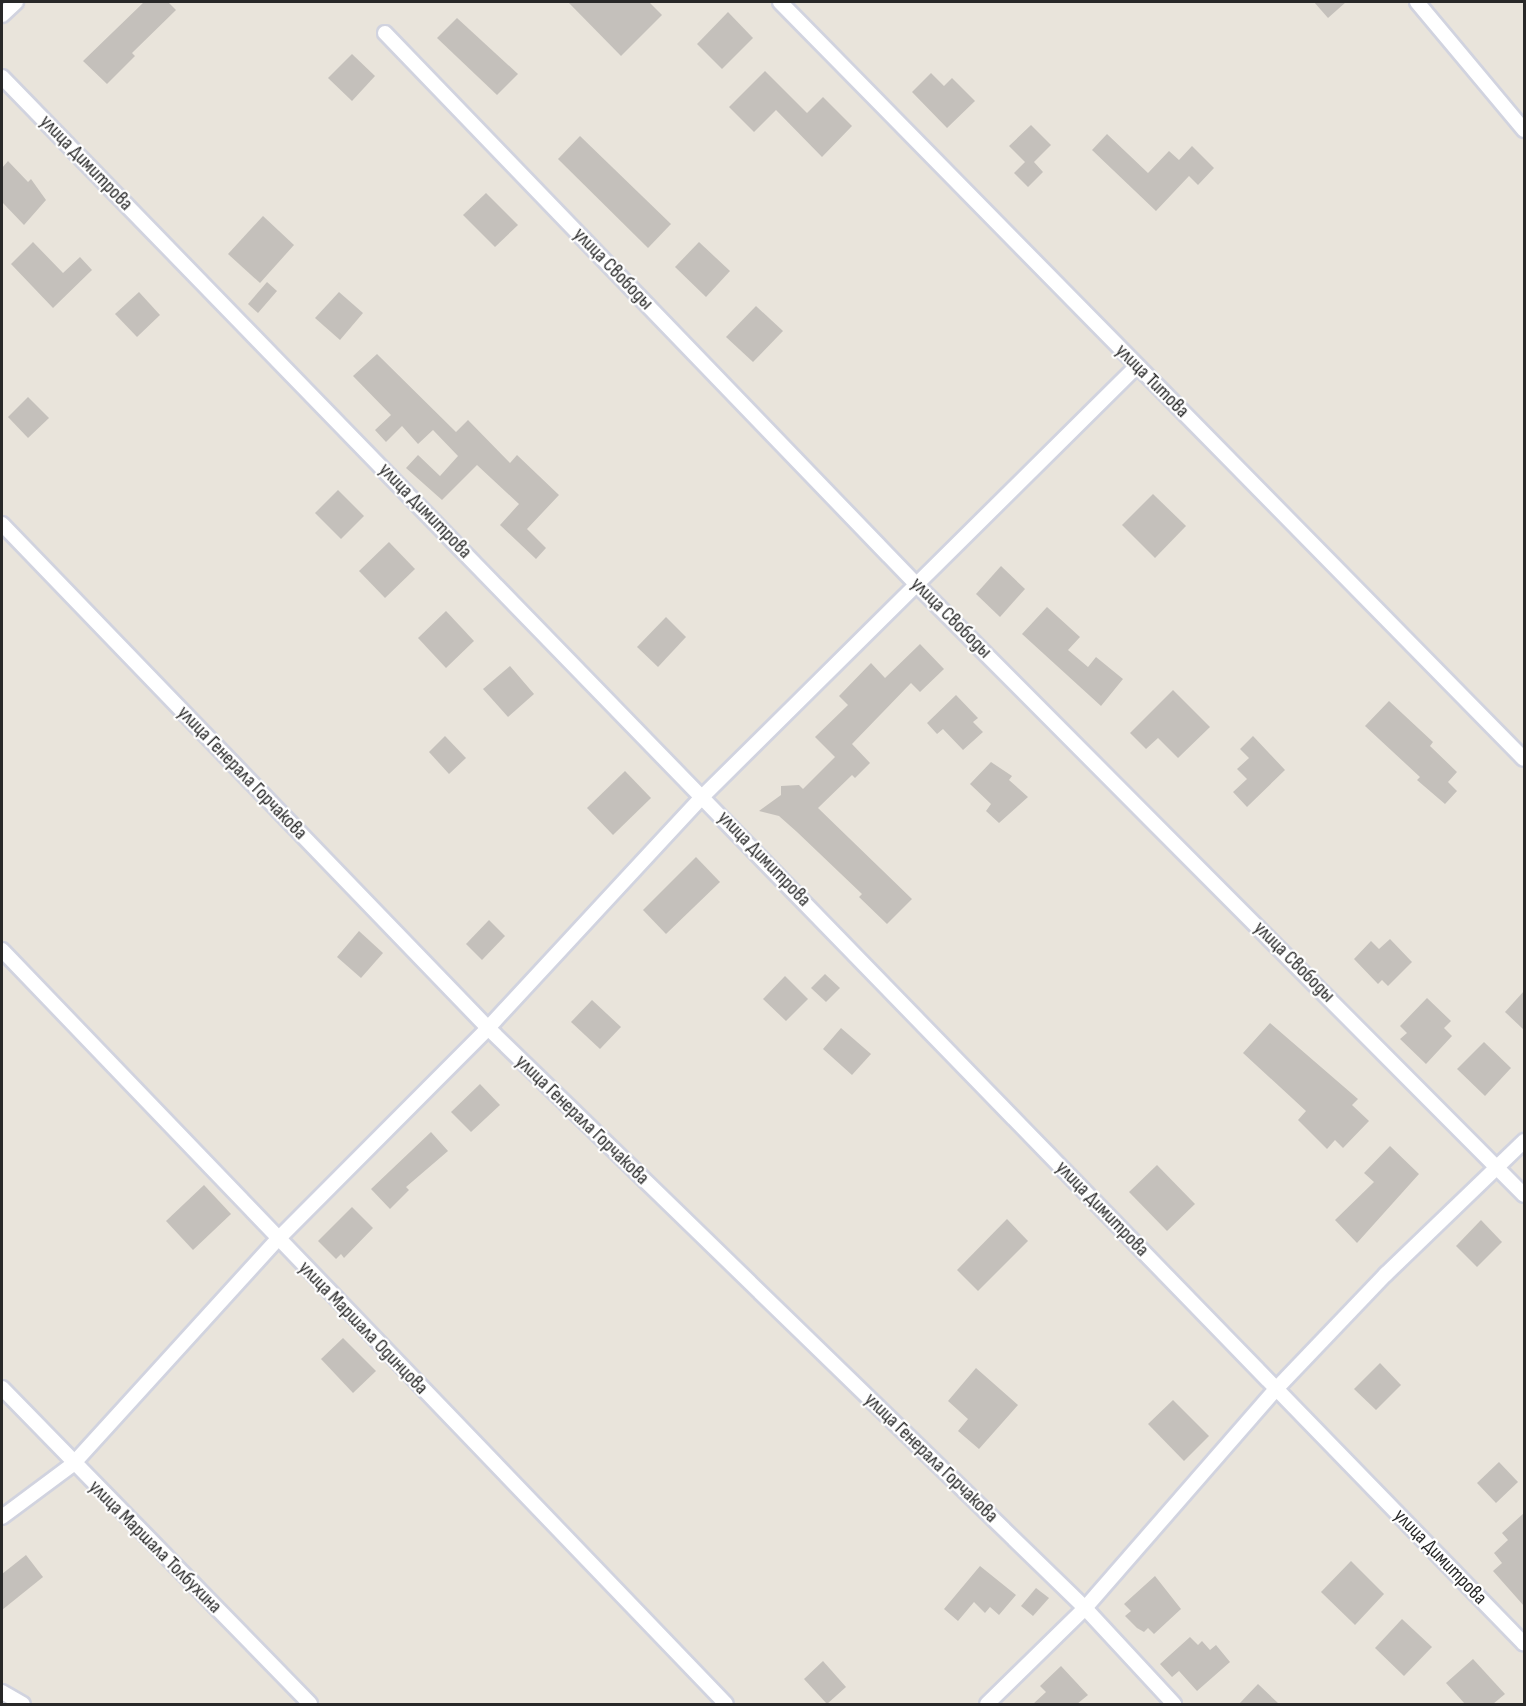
<!DOCTYPE html>
<html>
<head>
<meta charset="utf-8">
<style>
  body { margin:0 }
  #map { position:relative; width:1526px; height:1706px; overflow:hidden; background:#e9e4db; font-family:"Sofia Sans Condensed",sans-serif }
  div>[style] { position:absolute }
  .building>* { inset:0; background:#c4c0bb }
  .roads { filter:drop-shadow(2px 0 #d1d3df) drop-shadow(-2px 0 #d1d3df) drop-shadow(0 2px #d1d3df) drop-shadow(0 -2px #d1d3df) }
  .minor>* { height:14px; margin:-7px; padding:0 7px; transform-origin:7px; border-radius:7px; background:#fff }
  span { translate:-50% -50%; white-space:nowrap; text-align:center; line-height:1.15; -webkit-text-stroke:4.5px #fff; paint-order:stroke }
  .street-label { font-size:20px; color:#282828 }
  .frame { position:absolute; inset:0; border:3px solid #282828; pointer-events:none }
</style>
</head>
<body>
<div id="map">
  <div class="building">
    <i style="clip-path:polygon(144px 2px,168px 2px,176px 10px,132px 53px,135px 56px,107px 84px,83px 61px)"></i>
    <i style="clip-path:polygon(568px 2px,649px 2px,662px 15px,621px 56px)"></i>
    <i style="clip-path:polygon(1314px 2px,1346px 2px,1328px 18px)"></i>
    <i style="clip-path:polygon(728px 12px,753px 38px,722px 69px,697px 44px)"></i>
    <i style="clip-path:polygon(457px 18px,518px 74px,497px 95px,437px 38px)"></i>
    <i style="clip-path:polygon(352px 54px,375px 76px,352px 101px,328px 78px)"></i>
    <i style="clip-path:polygon(765px 71px,807px 113px,823px 97px,852px 126px,822px 157px,776px 110px,754px 132px,729px 107px)"></i>
    <i style="clip-path:polygon(931px 73px,944px 86px,952px 78px,975px 101px,947px 128px,912px 92px)"></i>
    <i style="clip-path:polygon(1031px 125px,1051px 145px,1034px 162px,1043px 172px,1028px 187px,1014px 173px,1025px 162px,1009px 146px)"></i>
    <i style="clip-path:polygon(1107px 134px,1148px 173px,1169px 151px,1179px 160px,1192px 146px,1214px 168px,1198px 185px,1189px 176px,1156px 211px,1092px 150px)"></i>
    <i style="clip-path:polygon(580px 136px,671px 224px,648px 248px,558px 159px)"></i>
    <i style="clip-path:polygon(8px 161px,28px 182px,31px 179px,46px 200px,24px 225px,2px 202px,2px 168px)"></i>
    <i style="clip-path:polygon(486px 193px,518px 225px,495px 247px,463px 215px)"></i>
    <i style="clip-path:polygon(263px 216px,294px 245px,260px 283px,228px 254px)"></i>
    <i style="clip-path:polygon(33px 242px,63px 273px,80px 257px,92px 270px,53px 308px,11px 264px)"></i>
    <i style="clip-path:polygon(699px 242px,730px 271px,706px 297px,675px 267px)"></i>
    <i style="clip-path:polygon(267px 282px,277px 291px,258px 313px,248px 304px)"></i>
    <i style="clip-path:polygon(139px 292px,160px 315px,137px 337px,115px 314px)"></i>
    <i style="clip-path:polygon(339px 292px,363px 313px,340px 340px,315px 318px)"></i>
    <i style="clip-path:polygon(756px 306px,783px 331px,753px 362px,726px 337px)"></i>
    <i style="clip-path:polygon(377px 354px,456px 432px,468px 420px,510px 463px,517px 455px,559px 495px,527px 529px,546px 548px,536px 559px,500px 525px,519px 504px,477px 465px,442px 500px,406px 468px,418px 455px,440px 476px,458px 456px,433px 430px,418px 444px,402px 426px,386px 442px,375px 430px,391px 415px,353px 376px)"></i>
    <i style="clip-path:polygon(28px 397px,49px 418px,28px 438px,8px 417px)"></i>
    <i style="clip-path:polygon(338px 490px,364px 516px,341px 539px,315px 513px)"></i>
    <i style="clip-path:polygon(1153px 494px,1186px 526px,1155px 558px,1122px 525px)"></i>
    <i style="clip-path:polygon(389px 542px,415px 569px,385px 598px,359px 571px)"></i>
    <i style="clip-path:polygon(1001px 566px,1025px 589px,1000px 617px,976px 594px)"></i>
    <i style="clip-path:polygon(1047px 607px,1080px 637px,1068px 650px,1088px 667px,1096px 657px,1123px 679px,1101px 706px,1022px 634px)"></i>
    <i style="clip-path:polygon(446px 611px,474px 641px,446px 668px,418px 638px)"></i>
    <i style="clip-path:polygon(666px 617px,686px 637px,658px 667px,637px 647px)"></i>
    <i style="clip-path:polygon(920px 644px,944px 669px,920px 692px,911px 683px,852px 744px,870px 763px,855px 778px,852px 775px,818px 808px,912px 899px,887px 924px,859px 897px,862px 894px,797px 832px,779px 816px,759px 811px,781px 795px,781px 786px,799px 785px,803px 789px,835px 757px,815px 737px,848px 705px,839px 696px,871px 663px,885px 678px)"></i>
    <i style="clip-path:polygon(510px 666px,534px 694px,508px 717px,483px 689px)"></i>
    <i style="clip-path:polygon(1173px 690px,1210px 727px,1178px 758px,1158px 738px,1146px 749px,1130px 733px)"></i>
    <i style="clip-path:polygon(956px 695px,978px 718px,973px 722px,983px 732px,963px 750px,943px 729px,937px 734px,927px 723px)"></i>
    <i style="clip-path:polygon(1389px 701px,1433px 742px,1430px 746px,1457px 772px,1448px 782px,1457px 791px,1445px 804px,1417px 780px,1420px 777px,1365px 726px)"></i>
    <i style="clip-path:polygon(445px 736px,466px 758px,449px 774px,429px 752px)"></i>
    <i style="clip-path:polygon(1253px 736px,1285px 770px,1247px 807px,1233px 792px,1247px 779px,1237px 769px,1249px 758px,1240px 749px)"></i>
    <i style="clip-path:polygon(991px 762px,1012px 776px,1009px 780px,1028px 797px,999px 823px,986px 811px,991px 804px,970px 784px)"></i>
    <i style="clip-path:polygon(625px 771px,651px 798px,613px 835px,587px 808px)"></i>
    <i style="clip-path:polygon(696px 857px,720px 882px,666px 934px,643px 910px)"></i>
    <i style="clip-path:polygon(489px 920px,505px 936px,482px 960px,466px 944px)"></i>
    <i style="clip-path:polygon(359px 931px,383px 953px,361px 978px,337px 957px)"></i>
    <i style="clip-path:polygon(1390px 939px,1412px 962px,1388px 986px,1382px 980px,1378px 984px,1354px 959px,1371px 941px,1379px 949px)"></i>
    <i style="clip-path:polygon(825px 974px,840px 988px,826px 1002px,811px 988px)"></i>
    <i style="clip-path:polygon(785px 976px,808px 999px,786px 1021px,763px 999px)"></i>
    <i style="clip-path:polygon(1524px 991px,1524px 1030px,1505px 1012px)"></i>
    <i style="clip-path:polygon(1427px 998px,1451px 1021px,1444px 1028px,1452px 1036px,1426px 1064px,1400px 1039px,1407px 1033px,1400px 1026px)"></i>
    <i style="clip-path:polygon(592px 1000px,621px 1027px,600px 1049px,571px 1022px)"></i>
    <i style="clip-path:polygon(1270px 1023px,1358px 1099px,1352px 1105px,1369px 1121px,1343px 1148px,1335px 1140px,1327px 1149px,1298px 1120px,1306px 1111px,1243px 1053px)"></i>
    <i style="clip-path:polygon(841px 1028px,871px 1054px,852px 1075px,823px 1049px)"></i>
    <i style="clip-path:polygon(1484px 1042px,1511px 1068px,1485px 1096px,1457px 1069px)"></i>
    <i style="clip-path:polygon(480px 1084px,500px 1105px,471px 1132px,451px 1112px)"></i>
    <i style="clip-path:polygon(431px 1132px,448px 1151px,406px 1187px,409px 1190px,390px 1209px,371px 1189px)"></i>
    <i style="clip-path:polygon(1390px 1146px,1419px 1174px,1357px 1243px,1335px 1220px,1374px 1182px,1364px 1173px)"></i>
    <i style="clip-path:polygon(1157px 1165px,1195px 1204px,1167px 1231px,1129px 1192px)"></i>
    <i style="clip-path:polygon(204px 1185px,231px 1214px,193px 1250px,166px 1221px)"></i>
    <i style="clip-path:polygon(352px 1207px,373px 1228px,344px 1258px,341px 1254px,336px 1259px,318px 1241px)"></i>
    <i style="clip-path:polygon(1007px 1219px,1028px 1241px,978px 1291px,957px 1270px)"></i>
    <i style="clip-path:polygon(1481px 1220px,1502px 1242px,1477px 1267px,1456px 1246px)"></i>
    <i style="clip-path:polygon(343px 1338px,376px 1371px,353px 1393px,321px 1359px)"></i>
    <i style="clip-path:polygon(1380px 1363px,1401px 1385px,1376px 1410px,1354px 1389px)"></i>
    <i style="clip-path:polygon(976px 1368px,1018px 1405px,979px 1449px,958px 1431px,968px 1419px,948px 1401px)"></i>
    <i style="clip-path:polygon(1173px 1400px,1209px 1436px,1184px 1461px,1148px 1424px)"></i>
    <i style="clip-path:polygon(1499px 1462px,1518px 1482px,1496px 1503px,1477px 1483px)"></i>
    <i style="clip-path:polygon(1524px 1513px,1524px 1606px,1493px 1571px,1502px 1563px,1494px 1553px,1508px 1540px,1502px 1533px)"></i>
    <i style="clip-path:polygon(26px 1555px,43px 1577px,2px 1610px,2px 1574px)"></i>
    <i style="clip-path:polygon(1351px 1561px,1384px 1594px,1355px 1625px,1321px 1592px)"></i>
    <i style="clip-path:polygon(980px 1566px,1016px 1595px,999px 1615px,990px 1607px,985px 1613px,974px 1602px,958px 1621px,944px 1609px)"></i>
    <i style="clip-path:polygon(1155px 1576px,1181px 1609px,1154px 1634px,1148px 1628px,1144px 1632px,1137px 1628px,1125px 1616px,1131px 1611px,1124px 1604px)"></i>
    <i style="clip-path:polygon(1036px 1588px,1049px 1598px,1033px 1616px,1021px 1606px)"></i>
    <i style="clip-path:polygon(1402px 1619px,1432px 1647px,1404px 1676px,1375px 1648px)"></i>
    <i style="clip-path:polygon(1190px 1637px,1198px 1645px,1202px 1641px,1210px 1650px,1216px 1645px,1230px 1662px,1197px 1691px,1179px 1671px,1172px 1677px,1160px 1664px)"></i>
    <i style="clip-path:polygon(1473px 1659px,1505px 1694px,1493px 1704px,1465px 1704px,1446px 1683px)"></i>
    <i style="clip-path:polygon(823px 1661px,846px 1687px,827px 1704px,804px 1679px)"></i>
    <i style="clip-path:polygon(1061px 1666px,1088px 1695px,1077px 1704px,1033px 1704px,1046px 1692px,1040px 1686px)"></i>
    <i style="clip-path:polygon(1258px 1684px,1279px 1704px,1239px 1704px)"></i>
  </div>
  <div class="roads">
    <div class="minor">
      <i style="left:780px;top:2px;width:1061px;rotate:45.5deg"></i>
      <i style="left:1417px;top:2px;width:167px;rotate:50.1deg"></i>
      <i style="left:2px;top:15px;width:19px;rotate:-43deg"></i>
      <i style="left:385px;top:33px;width:768px;rotate:46.06deg"></i>
      <i style="left:918px;top:586px;width:859px;rotate:45.14deg"></i>
      <i style="left:2px;top:77px;width:2184px;rotate:45.83deg"></i>
      <i style="left:2px;top:524px;width:700px;rotate:46.04deg"></i>
      <i style="left:488px;top:1028px;width:832px;rotate:44.17deg"></i>
      <i style="left:1085px;top:1608px;width:131px;rotate:47.2deg"></i>
      <i style="left:2px;top:950px;width:1045px;rotate:46.16deg"></i>
      <i style="left:2px;top:1388px;width:441px;rotate:45.7deg"></i>
      <i style="left:2px;top:1517px;width:89px;rotate:-36.7deg"></i>
      <i style="left:73px;top:1464px;width:303px;rotate:-47.7deg"></i>
      <i style="left:277px;top:1240px;width:299px;rotate:-45.1deg"></i>
      <i style="left:488px;top:1028px;width:316px;rotate:-47.2deg"></i>
      <i style="left:703px;top:796px;width:611px;rotate:-44.73deg"></i>
      <i style="left:2px;top:1692px;width:24px;rotate:30deg"></i>
      <i style="left:987px;top:1704px;width:137px;rotate:-44.4deg"></i>
      <i style="left:1085px;top:1608px;width:291px;rotate:-48.9deg"></i>
      <i style="left:1276px;top:1389px;width:159px;rotate:-46.3deg"></i>
      <i style="left:1386px;top:1274px;width:192px;rotate:-43.9deg"></i>
    </div>
  </div>
  <div class="street-label">
    <span style="left:86px;top:163px;rotate:46deg">улица Димитрова</span>
    <span style="left:613px;top:269px;rotate:46deg">улица Свободы</span>
    <span style="left:1152px;top:381px;rotate:45deg">улица Титова</span>
    <span style="left:425px;top:511px;rotate:46deg">улица Димитрова</span>
    <span style="left:951px;top:618px;rotate:45deg">улица Свободы</span>
    <span style="left:242px;top:773px;rotate:46deg">улица Генерала Горчакова</span>
    <span style="left:764px;top:859px;rotate:46deg">улица Димитрова</span>
    <span style="left:1294px;top:962px;rotate:45deg">улица Свободы</span>
    <span style="left:582px;top:1120px;rotate:44deg">улица Генерала Горчакова</span>
    <span style="left:1102px;top:1209px;rotate:46deg">улица Димитрова</span>
    <span style="left:363px;top:1328px;rotate:46deg">улица Маршала Одинцова</span>
    <span style="left:931px;top:1458px;rotate:44deg">улица Генерала Горчакова</span>
    <span style="left:155px;top:1547px;rotate:45deg">улица Маршала Толбухина</span>
    <span style="left:1440px;top:1557px;rotate:46deg">улица Димитрова</span>
  </div>
  <div class="frame"></div>
</div>
</body>
</html>
